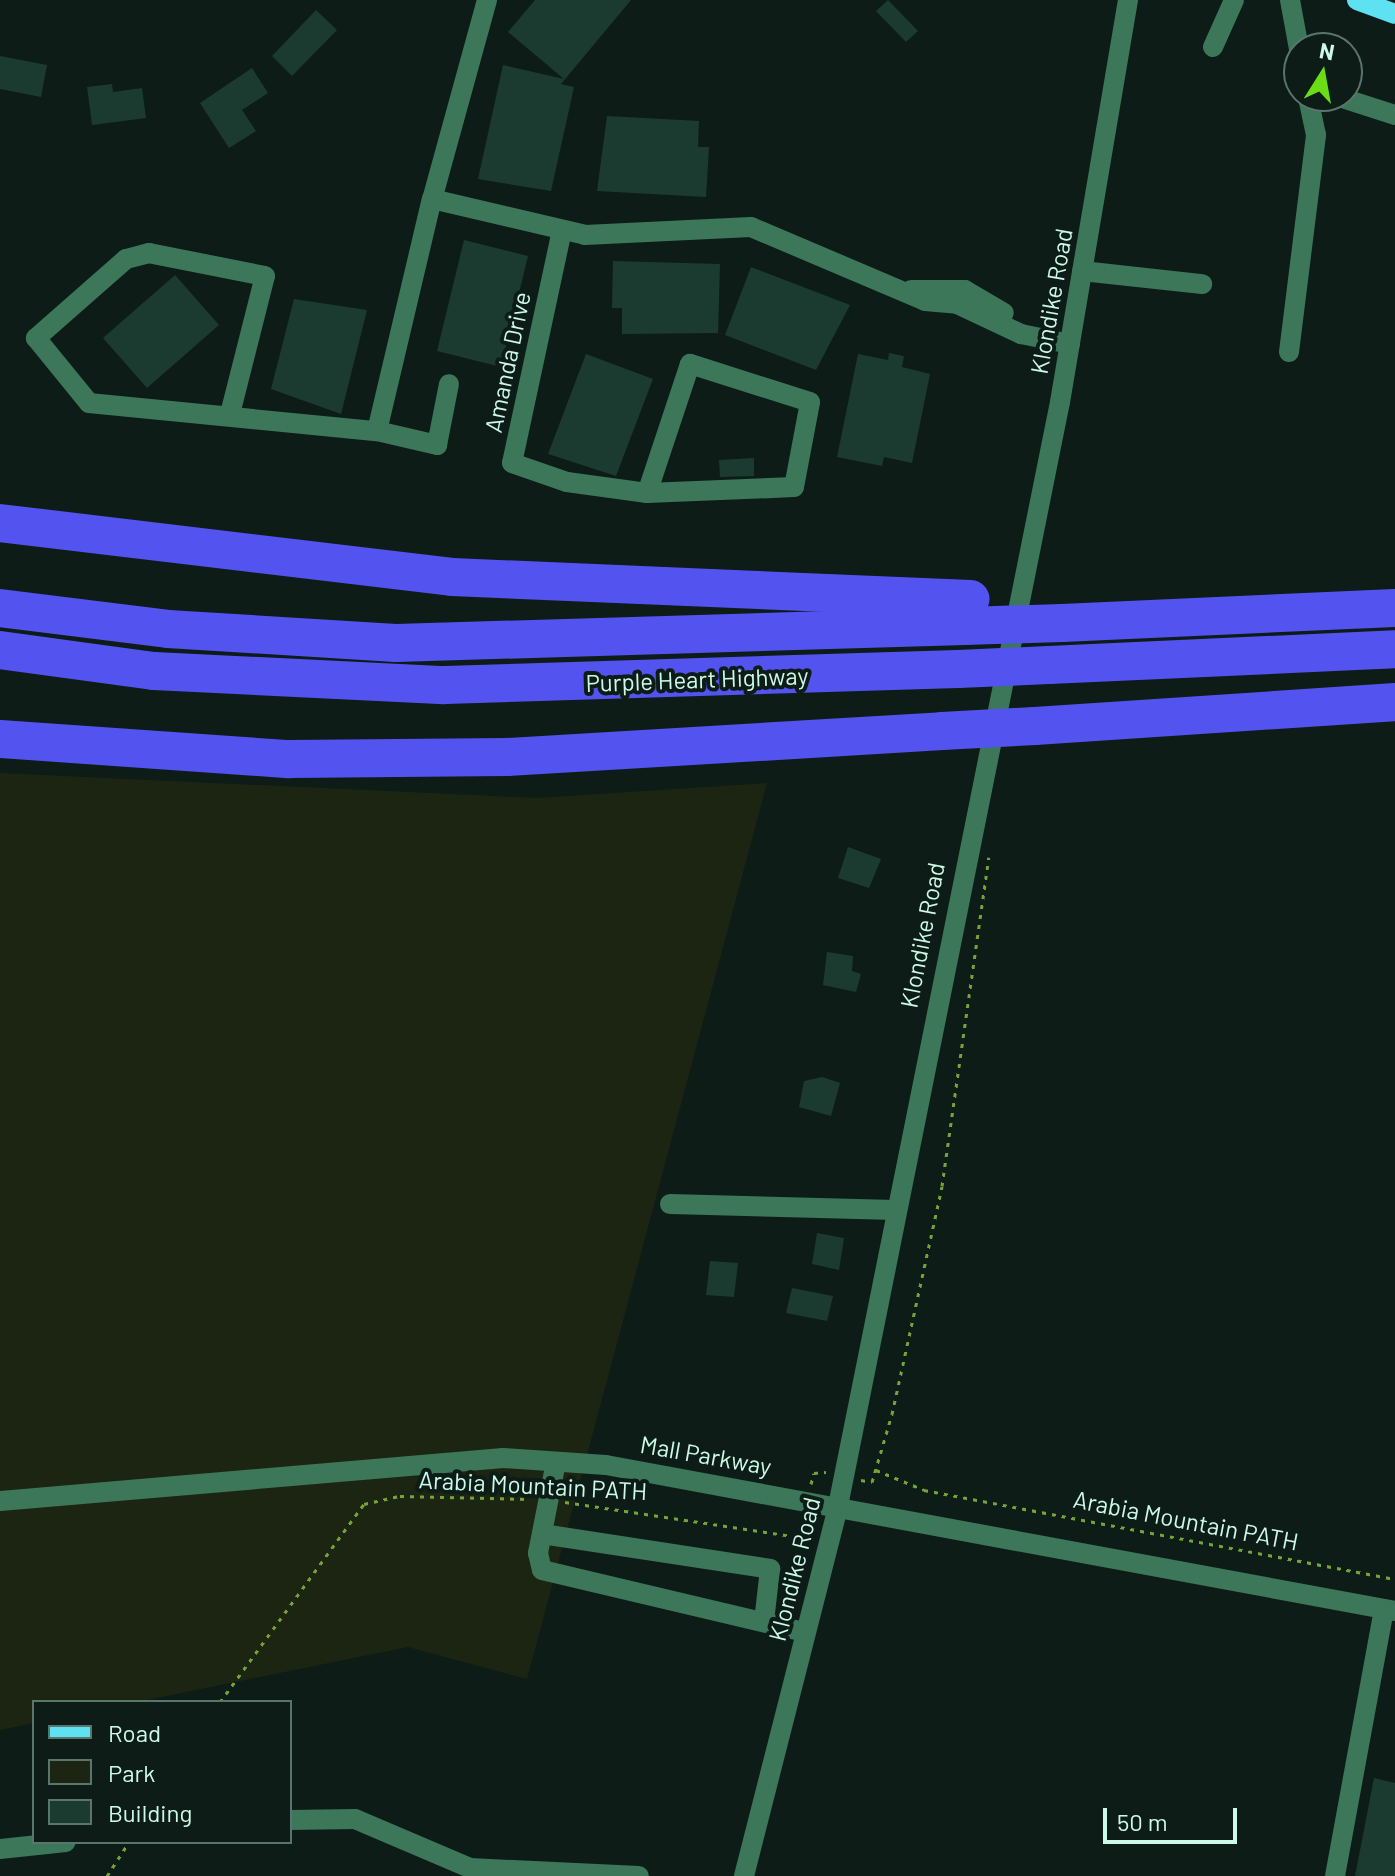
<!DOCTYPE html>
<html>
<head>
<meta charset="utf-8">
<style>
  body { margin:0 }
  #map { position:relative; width:1395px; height:1876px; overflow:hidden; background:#0d1c17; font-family:Barlow,sans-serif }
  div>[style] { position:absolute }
  .green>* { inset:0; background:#1c2511 }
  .building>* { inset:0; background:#1b3b31 }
  .path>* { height:3px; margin-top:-1.5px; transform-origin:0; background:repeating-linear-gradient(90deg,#77a338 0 4px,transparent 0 10px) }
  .minor>* { height:20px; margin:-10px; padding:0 10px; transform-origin:10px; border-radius:10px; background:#3c775a }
  .major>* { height:20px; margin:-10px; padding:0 10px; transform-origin:10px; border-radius:10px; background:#5ee1f0 }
  .highway>* { height:38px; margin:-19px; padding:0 19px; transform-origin:19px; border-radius:19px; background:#5354ef }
  .highway-bridge>* { height:38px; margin:-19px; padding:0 19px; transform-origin:19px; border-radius:19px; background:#5354ef }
  span { translate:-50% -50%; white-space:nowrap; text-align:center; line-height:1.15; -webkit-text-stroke:8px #0d1c17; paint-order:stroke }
  .street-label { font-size:24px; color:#cdfae8 }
  .legend { position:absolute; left:32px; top:1700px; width:260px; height:144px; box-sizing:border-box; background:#0d1c17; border:2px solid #5a756b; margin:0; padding:10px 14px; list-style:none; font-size:24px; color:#cdfae8 }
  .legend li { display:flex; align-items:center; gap:16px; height:40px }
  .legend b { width:40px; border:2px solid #5a756b }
  .north { position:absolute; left:1283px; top:32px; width:80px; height:80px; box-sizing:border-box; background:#0d1c17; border:2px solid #5a756b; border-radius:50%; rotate:11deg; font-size:22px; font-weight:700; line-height:32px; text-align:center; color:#cdfae8 }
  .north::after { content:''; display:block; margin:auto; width:28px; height:36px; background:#6ade15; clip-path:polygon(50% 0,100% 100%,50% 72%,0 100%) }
  .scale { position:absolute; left:1103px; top:1808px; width:134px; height:36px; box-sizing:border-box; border:4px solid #cdfae8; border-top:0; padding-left:10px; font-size:24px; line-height:28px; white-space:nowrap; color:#cdfae8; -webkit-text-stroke:6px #0d1c17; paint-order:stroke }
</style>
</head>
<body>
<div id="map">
  <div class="green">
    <i style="clip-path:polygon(0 773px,537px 798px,767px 783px,527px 1679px,408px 1647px,137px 1702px,34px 1702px,34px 1723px,0 1730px)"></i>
  </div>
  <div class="building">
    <i style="clip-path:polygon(535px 0,631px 0,561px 84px,574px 87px,551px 191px,478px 179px,503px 65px,564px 79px,508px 32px)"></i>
    <i style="clip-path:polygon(888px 0,918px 31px,906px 42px,876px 11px)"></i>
    <i style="clip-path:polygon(316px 10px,337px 30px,292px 76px,272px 56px)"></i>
    <i style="clip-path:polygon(0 56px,47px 65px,41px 97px,0 89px)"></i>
    <i style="clip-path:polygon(252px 68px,268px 93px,242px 110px,256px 131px,229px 148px,200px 103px)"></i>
    <i style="clip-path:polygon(112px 84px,113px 92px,142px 88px,146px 118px,92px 125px,87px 87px)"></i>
    <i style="clip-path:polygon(607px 116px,699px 121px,698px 147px,709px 147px,706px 197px,597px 191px)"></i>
    <i style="clip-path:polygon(464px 240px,528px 256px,501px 367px,437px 351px)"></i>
    <i style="clip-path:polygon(613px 261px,720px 264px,718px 333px,622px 334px,622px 308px,612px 308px)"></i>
    <i style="clip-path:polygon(751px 267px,850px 305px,816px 370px,725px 335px)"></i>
    <i style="clip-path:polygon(175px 275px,219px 325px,147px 388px,103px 338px)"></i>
    <i style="clip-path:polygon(294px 299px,367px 310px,341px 414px,271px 389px)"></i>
    <i style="clip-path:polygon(889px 353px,904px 356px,902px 367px,930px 374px,912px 463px,884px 457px,882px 466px,837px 457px,858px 354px,888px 360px)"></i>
    <i style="clip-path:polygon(586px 354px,653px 379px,616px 476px,548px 454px)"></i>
    <i style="clip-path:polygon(754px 458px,754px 476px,720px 477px,719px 460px)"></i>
    <i style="clip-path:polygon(848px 847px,881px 859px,869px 888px,838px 878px)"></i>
    <i style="clip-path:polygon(827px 952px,853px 956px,852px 971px,861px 974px,856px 992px,823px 985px)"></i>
    <i style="clip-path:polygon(822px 1077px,840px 1083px,831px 1116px,799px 1107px,804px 1081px)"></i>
    <i style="clip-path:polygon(817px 1233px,844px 1238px,839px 1270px,812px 1264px)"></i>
    <i style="clip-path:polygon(710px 1261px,738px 1263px,734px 1297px,706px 1295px)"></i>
    <i style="clip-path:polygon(792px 1288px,833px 1296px,827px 1321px,786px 1313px)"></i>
    <i style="clip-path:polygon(1374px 1778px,1395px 1783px,1395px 1876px,1355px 1876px)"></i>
  </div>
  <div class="path">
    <i style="left:876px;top:1470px;width:52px;rotate:22.6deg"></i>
    <i style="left:924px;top:1490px;width:479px;rotate:10.7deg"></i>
    <i style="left:861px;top:1480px;width:11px;rotate:10deg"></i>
    <i style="left:872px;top:1482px;width:71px;rotate:-73.6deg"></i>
    <i style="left:892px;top:1414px;width:233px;rotate:-77.6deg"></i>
    <i style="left:942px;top:1186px;width:332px;rotate:-81.9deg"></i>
    <i style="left:811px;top:1484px;width:11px;rotate:-75deg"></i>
    <i style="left:814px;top:1473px;width:12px;rotate:-5deg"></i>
    <i style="left:565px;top:1502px;width:238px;rotate:8.5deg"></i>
    <i style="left:800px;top:1537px;width:18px;rotate:-77deg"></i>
    <i style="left:220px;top:1702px;width:245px;rotate:-54deg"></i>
    <i style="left:364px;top:1504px;width:37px;rotate:-13deg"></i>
    <i style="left:400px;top:1496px;width:130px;rotate:1.3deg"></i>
    <i style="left:107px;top:1876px;width:40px;rotate:-57.1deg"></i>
  </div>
  <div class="minor">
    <i style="left:487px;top:0;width:206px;rotate:105.4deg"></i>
    <i style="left:432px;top:199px;width:157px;rotate:13.2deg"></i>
    <i style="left:585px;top:235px;width:166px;rotate:-2.8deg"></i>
    <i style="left:751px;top:227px;width:189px;rotate:23deg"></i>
    <i style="left:925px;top:301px;width:32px;rotate:5deg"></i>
    <i style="left:957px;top:304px;width:71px;rotate:25.1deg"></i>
    <i style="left:1021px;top:334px;width:50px;rotate:11.5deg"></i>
    <i style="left:1290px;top:0;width:50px;rotate:79.6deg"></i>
    <i style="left:1213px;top:47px;width:51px;rotate:-65.9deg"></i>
    <i style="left:1336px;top:96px;width:62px;rotate:17.9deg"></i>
    <i style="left:562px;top:230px;width:238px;rotate:102.1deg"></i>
    <i style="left:512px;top:463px;width:58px;rotate:19.1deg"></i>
    <i style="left:567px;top:482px;width:81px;rotate:7.8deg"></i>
    <i style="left:647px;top:493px;width:147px;rotate:-2.3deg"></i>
    <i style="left:794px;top:487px;width:86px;rotate:-79.3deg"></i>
    <i style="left:810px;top:402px;width:126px;rotate:-162.4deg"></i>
    <i style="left:690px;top:364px;width:136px;rotate:108.4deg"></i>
    <i style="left:1082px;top:271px;width:121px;rotate:6.2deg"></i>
    <i style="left:911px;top:290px;width:54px"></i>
    <i style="left:965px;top:290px;width:45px;rotate:30.5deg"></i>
    <i style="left:1289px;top:352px;width:219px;rotate:-82.9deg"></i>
    <i style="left:1316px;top:135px;width:40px;rotate:-102deg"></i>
    <i style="left:230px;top:414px;width:142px;rotate:-75.8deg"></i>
    <i style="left:265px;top:276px;width:118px;rotate:-168.8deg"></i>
    <i style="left:149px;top:253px;width:24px;rotate:165deg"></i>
    <i style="left:126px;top:259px;width:120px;rotate:138.7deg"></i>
    <i style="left:36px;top:338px;width:84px;rotate:50.8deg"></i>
    <i style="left:89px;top:403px;width:289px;rotate:5.6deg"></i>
    <i style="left:377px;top:431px;width:62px;rotate:13.1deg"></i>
    <i style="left:437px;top:445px;width:62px;rotate:-78.9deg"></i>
    <i style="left:377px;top:431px;width:238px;rotate:-76.7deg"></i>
    <i style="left:670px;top:1204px;width:225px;rotate:1.5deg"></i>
    <i style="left:556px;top:1462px;width:93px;rotate:101.2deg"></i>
    <i style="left:538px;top:1553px;width:17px;rotate:77deg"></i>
    <i style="left:542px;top:1570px;width:270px;rotate:13.3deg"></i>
    <i style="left:0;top:1501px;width:505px;rotate:-4.89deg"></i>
    <i style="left:503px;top:1458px;width:103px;rotate:3.9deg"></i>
    <i style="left:606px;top:1465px;width:802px;rotate:10.48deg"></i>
    <i style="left:542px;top:1534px;width:231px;rotate:8.7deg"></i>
    <i style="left:770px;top:1569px;width:53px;rotate:96.5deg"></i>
    <i style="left:290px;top:1820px;width:65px;rotate:-0.9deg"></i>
    <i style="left:355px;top:1819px;width:125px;rotate:23.1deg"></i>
    <i style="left:470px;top:1868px;width:169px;rotate:2.7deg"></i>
    <i style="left:0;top:1849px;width:66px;rotate:-6.1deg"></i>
    <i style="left:744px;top:1876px;width:382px;rotate:-75.7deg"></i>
    <i style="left:838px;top:1506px;width:1126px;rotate:-78.63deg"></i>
    <i style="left:1060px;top:402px;width:408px;rotate:-80.4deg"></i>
    <i style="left:1335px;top:1876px;width:271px;rotate:-79.6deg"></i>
  </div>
  <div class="major">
    <i style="left:1357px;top:0;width:40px;rotate:20.2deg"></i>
  </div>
  <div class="highway">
    <i style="left:0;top:523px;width:455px;rotate:6.8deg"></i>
    <i style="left:452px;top:577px;width:519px;rotate:2.43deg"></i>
    <i style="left:0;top:608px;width:169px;rotate:7.1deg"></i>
    <i style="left:168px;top:629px;width:228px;rotate:3.5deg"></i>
    <i style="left:396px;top:643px;width:569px;rotate:-1.71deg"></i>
    <i style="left:1062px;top:623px;width:333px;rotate:-2.6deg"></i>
    <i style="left:0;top:650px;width:155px;rotate:7.8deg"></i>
    <i style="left:154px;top:671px;width:291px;rotate:2.8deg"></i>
    <i style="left:445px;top:685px;width:513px;rotate:-1.79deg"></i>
    <i style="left:1049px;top:665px;width:346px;rotate:-2.6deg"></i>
    <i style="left:1035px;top:726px;width:361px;rotate:-3.8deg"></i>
    <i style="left:0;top:739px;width:290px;rotate:4deg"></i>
    <i style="left:289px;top:759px;width:218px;rotate:-0.5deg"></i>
    <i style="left:507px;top:757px;width:436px;rotate:-3.4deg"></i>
  </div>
  <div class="highway-bridge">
    <i style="left:965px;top:626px;width:97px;rotate:-1.8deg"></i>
    <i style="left:958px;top:669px;width:91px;rotate:-2.5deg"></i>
    <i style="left:942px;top:731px;width:93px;rotate:-3.1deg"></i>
  </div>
  <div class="street-label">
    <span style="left:1051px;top:301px;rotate:-80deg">Klondike Road</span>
    <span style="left:507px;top:362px;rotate:-78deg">Amanda Drive</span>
    <span style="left:697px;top:679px;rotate:-2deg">Purple Heart Highway</span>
    <span style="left:922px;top:935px;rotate:-79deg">Klondike Road</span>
    <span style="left:706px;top:1455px;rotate:10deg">Mall Parkway</span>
    <span style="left:533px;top:1485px;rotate:3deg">Arabia Mountain PATH</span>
    <span style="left:1186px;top:1520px;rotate:11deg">Arabia Mountain PATH</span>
    <span style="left:794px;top:1569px;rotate:-76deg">Klondike Road</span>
  </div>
  <ul class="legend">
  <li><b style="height:10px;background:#5ee1f0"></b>Road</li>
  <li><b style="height:22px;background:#1c2511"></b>Park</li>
  <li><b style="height:22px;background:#1b3b31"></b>Building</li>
  </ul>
  <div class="north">N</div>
  <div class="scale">50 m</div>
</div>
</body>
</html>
